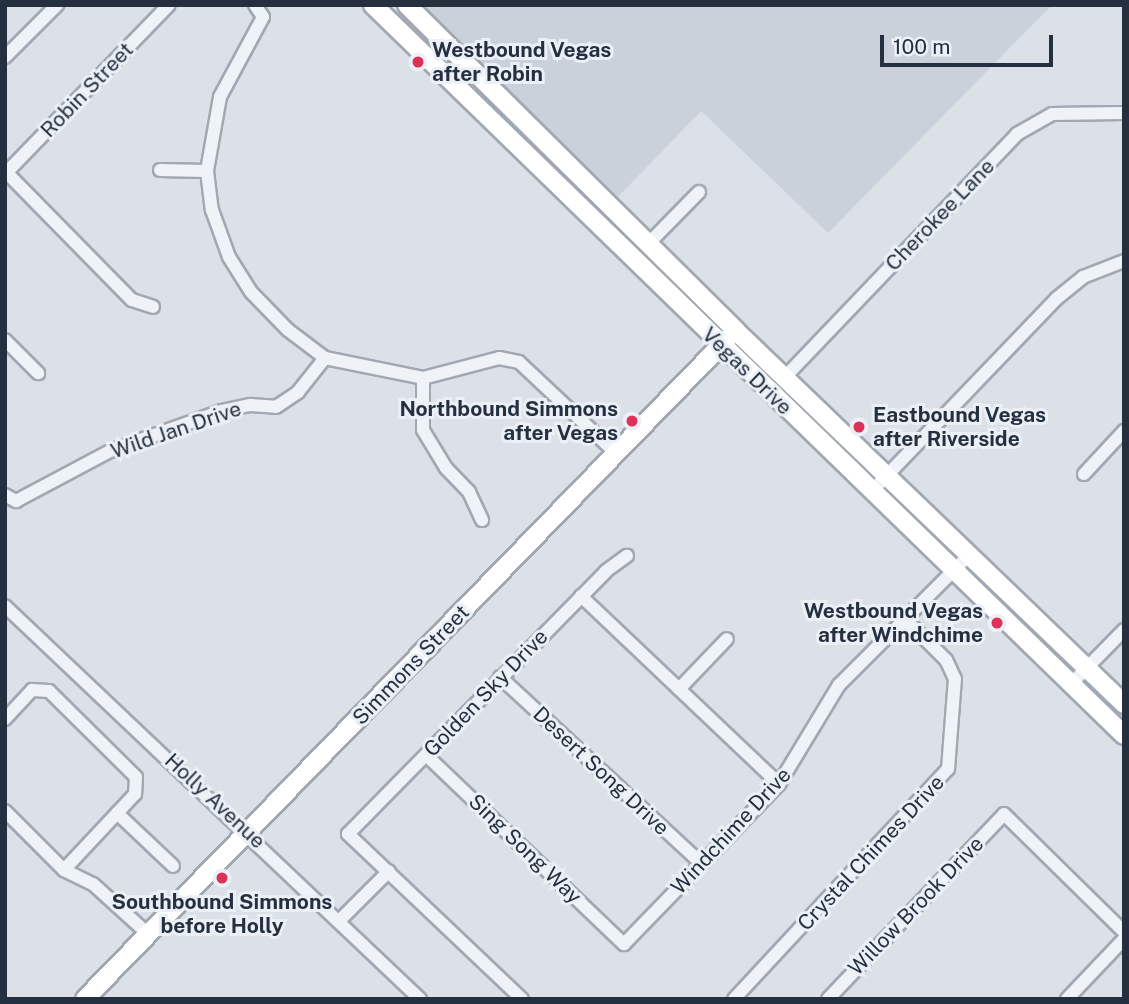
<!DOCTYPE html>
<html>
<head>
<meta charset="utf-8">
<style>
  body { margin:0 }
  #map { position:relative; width:1129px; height:1004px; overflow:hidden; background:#dce1e8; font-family:"Public Sans",sans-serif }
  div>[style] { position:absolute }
  .built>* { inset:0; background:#cad1da }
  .roads { filter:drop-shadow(2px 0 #a1a8b2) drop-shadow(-2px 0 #a1a8b2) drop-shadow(0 2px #a1a8b2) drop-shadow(0 -2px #a1a8b2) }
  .street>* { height:12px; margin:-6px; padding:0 6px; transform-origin:6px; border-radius:6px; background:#eff2f6 }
  .secondary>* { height:18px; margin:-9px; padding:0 9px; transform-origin:9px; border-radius:9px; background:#fff }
  .dots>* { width:19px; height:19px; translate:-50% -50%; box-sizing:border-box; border:4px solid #ebf0f6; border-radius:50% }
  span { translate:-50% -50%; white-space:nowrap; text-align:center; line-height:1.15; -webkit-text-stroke:6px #ebf0f6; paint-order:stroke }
  .poi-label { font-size:21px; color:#243040; font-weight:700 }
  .left { translate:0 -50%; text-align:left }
  .right { translate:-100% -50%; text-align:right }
  .street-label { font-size:21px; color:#243040 }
  .frame { position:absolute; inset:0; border:7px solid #243040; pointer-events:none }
  .scale { position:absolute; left:880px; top:35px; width:173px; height:32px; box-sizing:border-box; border:4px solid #243040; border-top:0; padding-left:9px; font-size:21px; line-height:24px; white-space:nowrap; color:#243040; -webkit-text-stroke:5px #ebf0f6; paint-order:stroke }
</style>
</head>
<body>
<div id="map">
  <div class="built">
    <i style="clip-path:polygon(407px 5px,1052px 5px,828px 233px,701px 111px,612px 203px)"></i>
  </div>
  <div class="roads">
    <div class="street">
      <i style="left:255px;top:5px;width:14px;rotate:56deg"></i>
      <i style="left:263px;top:17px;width:91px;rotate:118.3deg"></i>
      <i style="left:220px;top:97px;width:75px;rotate:100deg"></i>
      <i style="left:207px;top:171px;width:39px;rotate:83deg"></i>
      <i style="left:212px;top:210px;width:50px;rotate:70.1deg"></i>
      <i style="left:229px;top:257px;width:41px;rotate:57.8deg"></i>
      <i style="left:251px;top:292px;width:53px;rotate:45.8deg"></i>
      <i style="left:288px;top:330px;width:46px;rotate:37.1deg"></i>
      <i style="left:325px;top:358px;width:100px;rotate:11.5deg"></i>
      <i style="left:423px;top:378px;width:79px;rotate:-14.7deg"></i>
      <i style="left:499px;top:358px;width:20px;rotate:11deg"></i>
      <i style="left:519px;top:362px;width:133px;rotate:43.2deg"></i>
      <i style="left:5px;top:57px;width:74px;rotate:-45deg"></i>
      <i style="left:160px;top:170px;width:47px;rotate:1.2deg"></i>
      <i style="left:7px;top:173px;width:178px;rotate:45.5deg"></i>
      <i style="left:132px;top:300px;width:22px;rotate:18deg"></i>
      <i style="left:5px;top:174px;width:235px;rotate:-45.9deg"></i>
      <i style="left:650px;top:242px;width:70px;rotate:-45.6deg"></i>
      <i style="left:5px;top:340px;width:47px;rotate:45deg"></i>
      <i style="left:785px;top:377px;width:336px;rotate:-46.3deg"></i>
      <i style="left:1017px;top:134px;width:40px;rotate:-29.7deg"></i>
      <i style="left:1052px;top:114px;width:72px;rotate:-0.8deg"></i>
      <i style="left:423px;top:378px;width:52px;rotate:90deg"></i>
      <i style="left:423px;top:430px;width:44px;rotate:58.8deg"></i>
      <i style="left:446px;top:468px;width:33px;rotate:46deg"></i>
      <i style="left:469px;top:492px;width:31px;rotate:65deg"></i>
      <i style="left:1084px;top:474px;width:59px;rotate:-47.1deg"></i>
      <i style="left:871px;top:492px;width:267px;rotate:-46.2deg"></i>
      <i style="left:1056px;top:299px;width:35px;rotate:-39deg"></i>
      <i style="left:1083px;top:277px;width:44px;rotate:-21.3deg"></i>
      <i style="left:5px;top:495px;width:13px;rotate:29deg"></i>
      <i style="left:16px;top:501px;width:106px;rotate:-28deg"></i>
      <i style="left:110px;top:451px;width:118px;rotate:-19.8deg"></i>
      <i style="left:221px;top:411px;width:30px;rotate:-12deg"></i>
      <i style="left:250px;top:405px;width:26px;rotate:4deg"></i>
      <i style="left:276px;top:407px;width:27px;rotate:-34deg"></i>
      <i style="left:298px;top:392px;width:43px;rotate:-51.5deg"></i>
      <i style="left:581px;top:596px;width:273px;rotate:43.5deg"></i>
      <i style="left:5px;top:606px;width:572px;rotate:43.44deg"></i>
      <i style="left:500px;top:677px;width:275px;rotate:42.8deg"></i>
      <i style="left:1071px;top:684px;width:76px;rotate:-45.5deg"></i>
      <i style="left:679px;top:689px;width:69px;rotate:-46.2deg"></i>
      <i style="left:5px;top:719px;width:40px;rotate:-47deg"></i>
      <i style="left:32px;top:690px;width:17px;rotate:3deg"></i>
      <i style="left:49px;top:691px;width:122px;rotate:44.7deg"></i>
      <i style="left:136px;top:777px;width:17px;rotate:93deg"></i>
      <i style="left:135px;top:794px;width:104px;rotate:133.1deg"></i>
      <i style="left:426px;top:755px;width:274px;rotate:43.7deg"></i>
      <i style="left:624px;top:944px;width:223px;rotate:-45.9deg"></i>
      <i style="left:779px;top:784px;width:116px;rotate:-58.8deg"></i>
      <i style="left:839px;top:685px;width:184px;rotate:-45deg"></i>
      <i style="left:5px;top:811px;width:83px;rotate:45deg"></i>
      <i style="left:64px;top:870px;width:32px;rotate:26deg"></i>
      <i style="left:93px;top:884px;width:74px;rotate:42.3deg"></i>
      <i style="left:117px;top:813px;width:77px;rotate:43.4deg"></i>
      <i style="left:340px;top:920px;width:69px;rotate:-45deg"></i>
      <i style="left:522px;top:999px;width:240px;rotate:-136.5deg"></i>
      <i style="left:348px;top:834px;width:368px;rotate:-45.5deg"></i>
      <i style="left:606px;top:571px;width:26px;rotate:-36deg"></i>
      <i style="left:734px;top:999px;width:314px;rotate:-47.1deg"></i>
      <i style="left:948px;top:769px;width:90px;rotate:-85.6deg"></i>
      <i style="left:955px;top:679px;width:21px;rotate:-115deg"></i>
      <i style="left:946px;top:660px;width:58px;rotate:-135deg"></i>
      <i style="left:828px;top:999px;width:255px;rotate:-46.4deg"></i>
      <i style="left:1004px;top:814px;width:168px;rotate:44.5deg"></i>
      <i style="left:1067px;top:999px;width:83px;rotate:-46.5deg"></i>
    </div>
    <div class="secondary">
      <i style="left:373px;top:5px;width:1047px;rotate:44.19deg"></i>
      <i style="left:407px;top:5px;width:463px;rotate:44.7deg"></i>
      <i style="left:736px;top:331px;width:538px;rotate:43.87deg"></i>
      <i style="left:85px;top:999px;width:922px;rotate:-45.79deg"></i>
    </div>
  </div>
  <div class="dots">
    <i style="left:418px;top:62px;background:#dc3257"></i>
    <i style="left:632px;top:421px;background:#dc3257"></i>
    <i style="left:859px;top:427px;background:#dc3257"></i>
    <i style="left:997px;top:623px;background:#dc3257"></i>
    <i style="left:222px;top:878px;background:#dc3257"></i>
  </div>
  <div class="poi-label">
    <span class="left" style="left:432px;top:62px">Westbound Vegas<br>after Robin</span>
    <span class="right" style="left:618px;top:421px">Northbound Simmons<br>after Vegas</span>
    <span class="left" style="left:873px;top:427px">Eastbound Vegas<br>after Riverside</span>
    <span class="right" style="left:983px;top:623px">Westbound Vegas<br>after Windchime</span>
    <span style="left:222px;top:914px">Southbound Simmons<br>before Holly</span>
  </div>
  <div class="street-label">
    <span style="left:87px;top:90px;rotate:-46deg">Robin Street</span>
    <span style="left:940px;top:215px;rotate:-46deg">Cherokee Lane</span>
    <span style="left:747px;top:371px;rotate:44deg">Vegas Drive</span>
    <span style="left:176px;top:430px;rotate:-19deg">Wild Jan Drive</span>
    <span style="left:411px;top:665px;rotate:-46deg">Simmons Street</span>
    <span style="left:486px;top:693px;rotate:-46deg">Golden Sky Drive</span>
    <span style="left:601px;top:771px;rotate:43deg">Desert Song Drive</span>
    <span style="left:215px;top:801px;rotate:43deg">Holly Avenue</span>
    <span style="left:731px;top:831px;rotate:-47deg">Windchime Drive</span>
    <span style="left:525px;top:849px;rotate:44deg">Sing Song Way</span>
    <span style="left:871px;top:853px;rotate:-47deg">Crystal Chimes Drive</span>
    <span style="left:916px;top:906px;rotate:-46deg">Willow Brook Drive</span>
  </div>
  <div class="frame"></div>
  <div class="scale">100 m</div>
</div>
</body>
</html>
